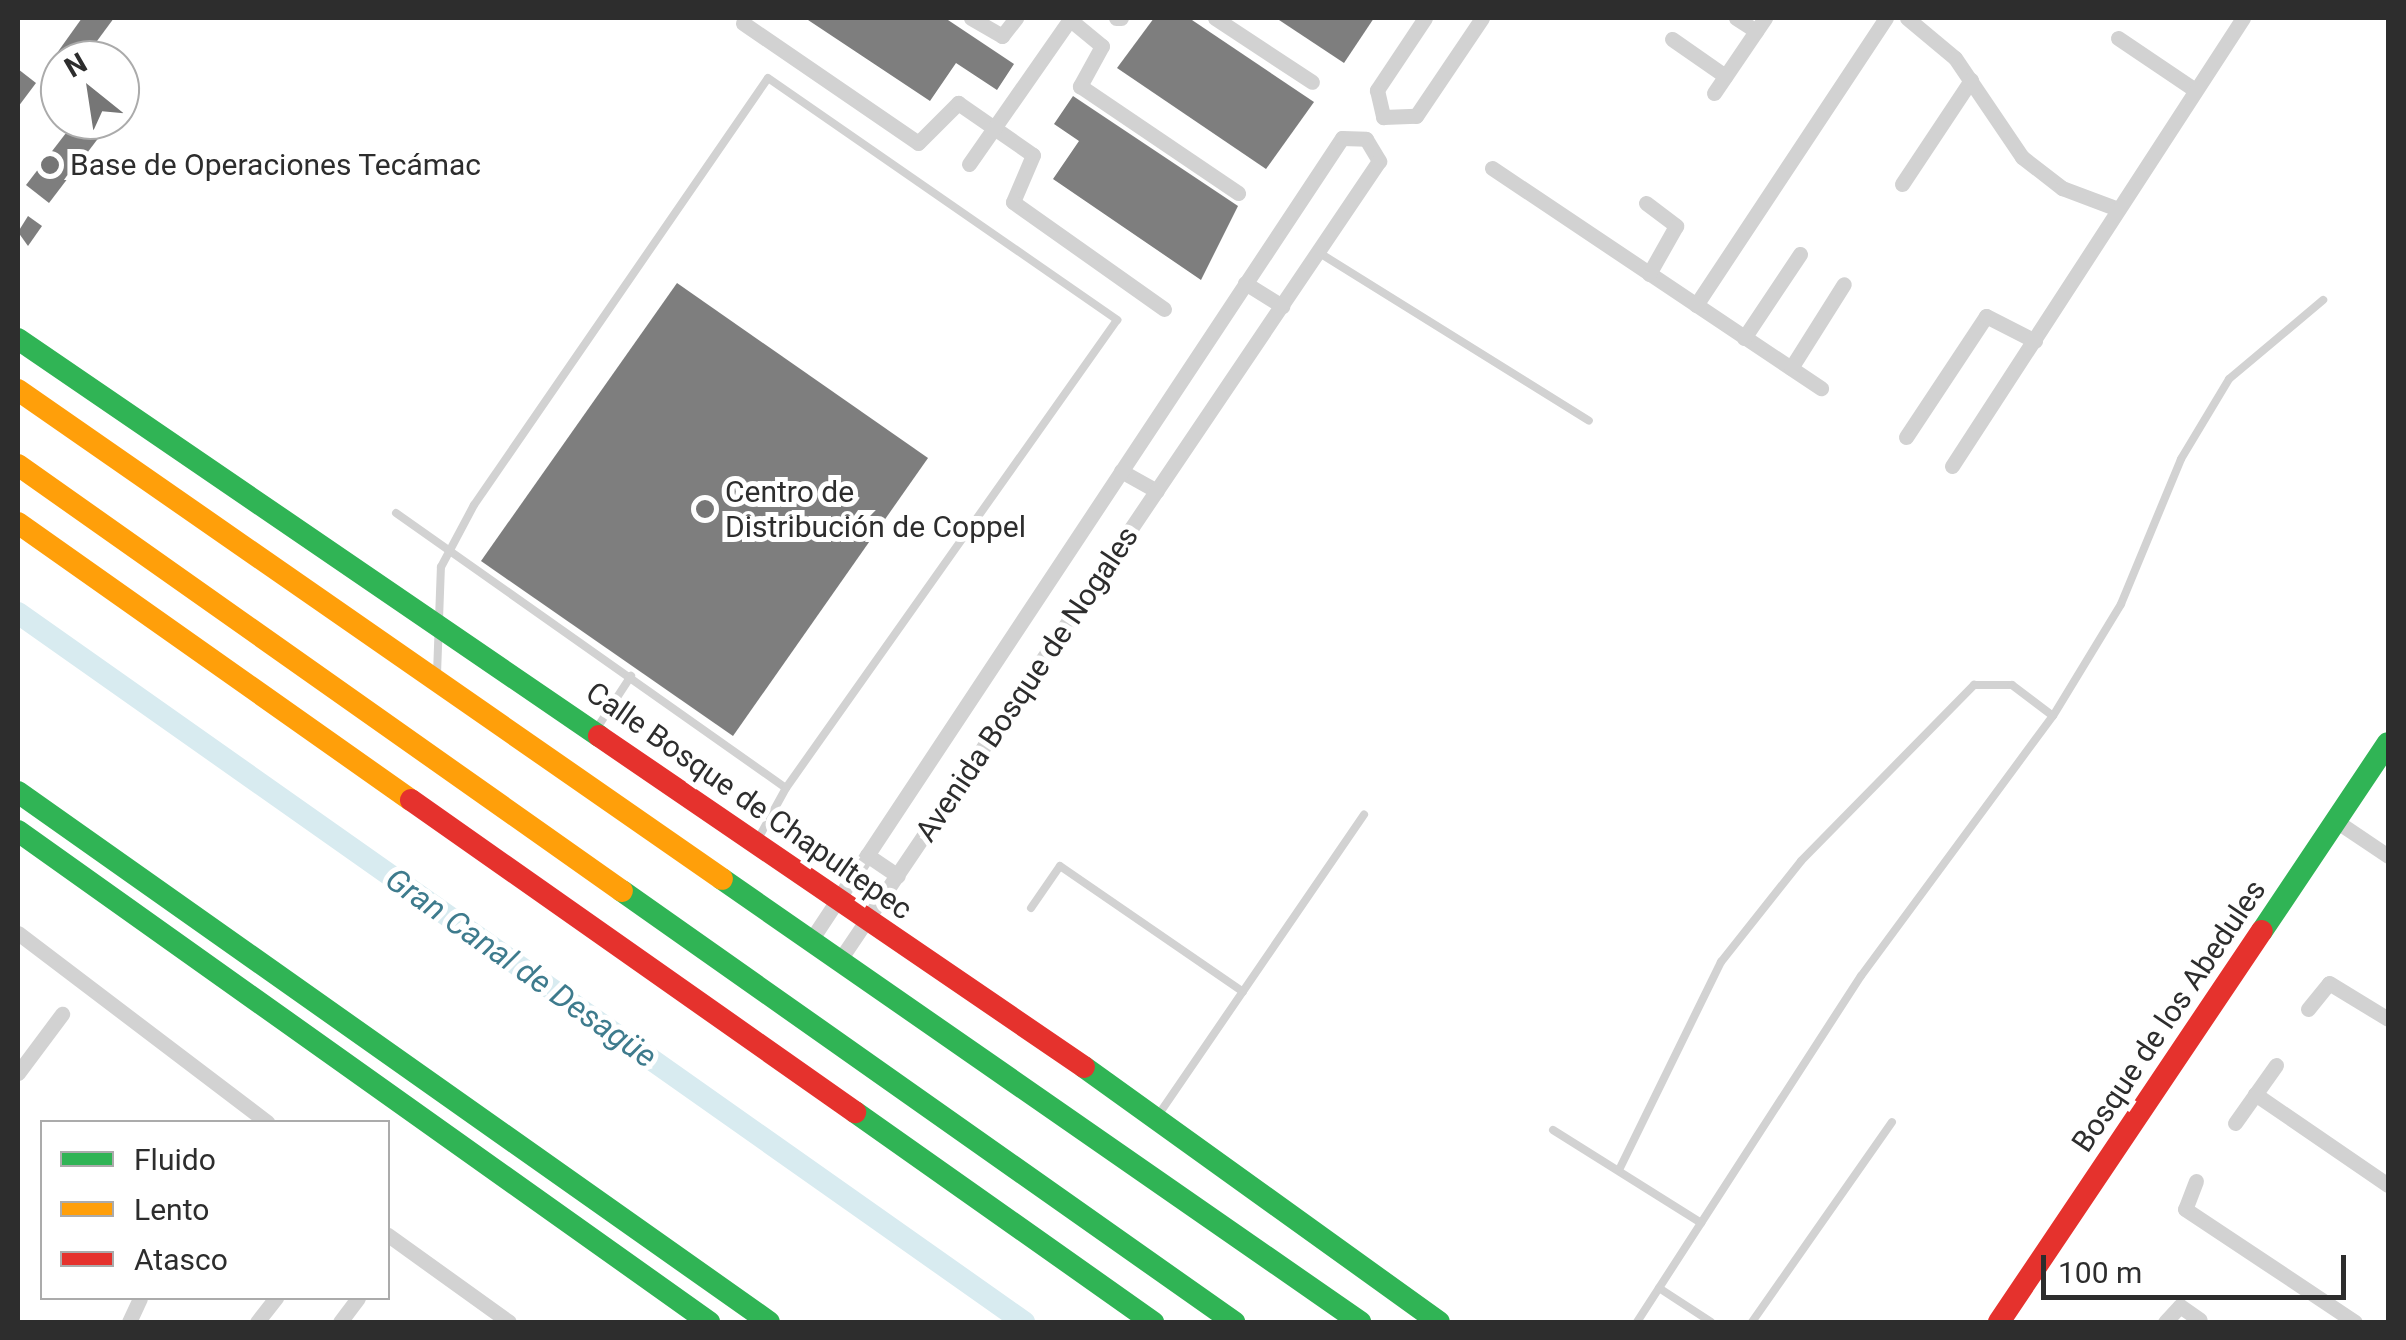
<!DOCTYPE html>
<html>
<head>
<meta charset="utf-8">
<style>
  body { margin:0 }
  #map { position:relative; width:2406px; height:1340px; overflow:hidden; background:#fff; font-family:Roboto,sans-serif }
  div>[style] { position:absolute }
  .canal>* { height:22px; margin:-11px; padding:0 11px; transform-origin:11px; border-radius:11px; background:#d8ebf0 }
  .building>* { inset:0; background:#7e7e7e }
  .lane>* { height:8px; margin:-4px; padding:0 4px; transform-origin:4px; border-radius:4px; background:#d2d2d2 }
  .street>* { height:15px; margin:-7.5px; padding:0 7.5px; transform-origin:7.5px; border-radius:7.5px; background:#d2d2d2 }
  .fast>* { height:22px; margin:-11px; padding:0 11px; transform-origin:11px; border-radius:11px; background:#30b455 }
  .slow>* { height:22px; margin:-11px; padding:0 11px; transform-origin:11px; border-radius:11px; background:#ff9f0a }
  .jam>* { height:22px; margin:-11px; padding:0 11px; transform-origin:11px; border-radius:11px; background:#e5322d }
  .dots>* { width:28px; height:28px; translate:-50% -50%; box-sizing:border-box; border:5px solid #fff; border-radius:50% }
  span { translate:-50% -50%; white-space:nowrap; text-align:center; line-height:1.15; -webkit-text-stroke:10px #fff; paint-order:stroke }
  .poi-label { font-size:30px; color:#2d2d2d }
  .left { translate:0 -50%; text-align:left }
  .street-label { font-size:30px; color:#2d2d2d }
  .water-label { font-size:32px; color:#3e7b8d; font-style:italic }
  .frame { position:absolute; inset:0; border:20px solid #2d2d2d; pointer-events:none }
  .legend { position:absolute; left:40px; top:1120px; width:350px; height:180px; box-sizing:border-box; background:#fff; border:2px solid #ababab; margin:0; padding:12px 18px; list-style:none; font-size:30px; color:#2d2d2d }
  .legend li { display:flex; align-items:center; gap:20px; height:50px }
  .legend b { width:50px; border:2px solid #ababab }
  .north { position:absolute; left:40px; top:40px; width:100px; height:100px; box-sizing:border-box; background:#fff; border:2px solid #ababab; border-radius:50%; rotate:330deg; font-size:28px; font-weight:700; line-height:40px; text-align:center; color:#2d2d2d }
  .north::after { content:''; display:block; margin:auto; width:35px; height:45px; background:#767676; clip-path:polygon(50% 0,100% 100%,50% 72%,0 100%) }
  .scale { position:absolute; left:2041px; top:1255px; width:305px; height:45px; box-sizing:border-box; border:5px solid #2d2d2d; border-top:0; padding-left:12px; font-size:30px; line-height:35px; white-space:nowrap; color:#2d2d2d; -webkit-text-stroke:8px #fff; paint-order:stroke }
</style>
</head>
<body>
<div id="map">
  <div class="canal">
    <i style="left:18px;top:613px;width:1231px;rotate:35.18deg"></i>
  </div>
  <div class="building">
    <i style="clip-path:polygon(82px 18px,114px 18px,83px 60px,52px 60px)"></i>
    <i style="clip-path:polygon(805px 18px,945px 18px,1014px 64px,997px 90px,956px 63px,930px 101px)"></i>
    <i style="clip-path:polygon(1154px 18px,1189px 18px,1314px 102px,1266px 169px,1117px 68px)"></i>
    <i style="clip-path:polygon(1276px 18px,1374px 18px,1344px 63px)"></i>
    <i style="clip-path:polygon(18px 69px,36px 83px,18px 107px)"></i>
    <i style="clip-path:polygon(1073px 96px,1238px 206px,1201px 280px,1053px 179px,1079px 141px,1054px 124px)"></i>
    <i style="clip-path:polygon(76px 120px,103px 132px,49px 203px,26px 185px)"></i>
    <i style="clip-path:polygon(28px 216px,42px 226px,28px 246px,18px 232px)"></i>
    <i style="clip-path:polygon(677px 283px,928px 458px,733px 736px,481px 561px)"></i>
  </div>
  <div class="lane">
    <i style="left:1318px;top:252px;width:319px;rotate:31.9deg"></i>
    <i style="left:396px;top:513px;width:477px;rotate:35.2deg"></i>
    <i style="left:786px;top:788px;width:58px;rotate:118.8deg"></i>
    <i style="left:437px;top:674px;width:107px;rotate:-87.9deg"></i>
    <i style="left:441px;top:567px;width:70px;rotate:-62deg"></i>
    <i style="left:474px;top:505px;width:518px;rotate:-55.45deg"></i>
    <i style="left:768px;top:78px;width:425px;rotate:34.7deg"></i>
    <i style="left:1117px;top:320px;width:573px;rotate:125.27deg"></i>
    <i style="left:595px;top:731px;width:66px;rotate:-56.8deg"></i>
    <i style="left:1031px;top:908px;width:51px;rotate:-55.4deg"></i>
    <i style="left:1060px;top:866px;width:222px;rotate:34.5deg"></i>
    <i style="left:1159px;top:1114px;width:363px;rotate:-55.6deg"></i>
    <i style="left:1553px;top:1130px;width:175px;rotate:32.1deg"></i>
    <i style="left:1619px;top:1170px;width:232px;rotate:-63.9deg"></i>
    <i style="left:1721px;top:962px;width:129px;rotate:-51.6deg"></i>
    <i style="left:1801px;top:861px;width:247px;rotate:-45.5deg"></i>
    <i style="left:1974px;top:685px;width:38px"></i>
    <i style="left:2012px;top:685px;width:51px;rotate:37.1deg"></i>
    <i style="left:1659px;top:1288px;width:62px;rotate:33.2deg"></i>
    <i style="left:1637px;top:1322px;width:412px;rotate:-57.1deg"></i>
    <i style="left:1861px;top:976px;width:323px;rotate:-53.6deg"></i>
    <i style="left:2053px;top:716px;width:131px;rotate:-58.7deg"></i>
    <i style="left:2121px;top:604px;width:157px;rotate:-67.5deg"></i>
    <i style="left:2181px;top:459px;width:93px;rotate:-59deg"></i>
    <i style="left:2229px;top:379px;width:123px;rotate:-40deg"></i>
    <i style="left:1752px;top:1322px;width:244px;rotate:-55deg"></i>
  </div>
  <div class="street">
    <i style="left:971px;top:18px;width:36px;rotate:30deg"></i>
    <i style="left:1002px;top:36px;width:23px;rotate:-52deg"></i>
    <i style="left:1068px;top:18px;width:44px;rotate:39.5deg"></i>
    <i style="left:1102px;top:46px;width:46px;rotate:118.8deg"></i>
    <i style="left:1080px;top:86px;width:191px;rotate:34.1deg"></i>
    <i style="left:1116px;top:18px;width:5px"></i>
    <i style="left:1215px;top:18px;width:116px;rotate:33.4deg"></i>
    <i style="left:1425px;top:18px;width:87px;rotate:123.7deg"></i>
    <i style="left:1377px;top:90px;width:28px;rotate:77deg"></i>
    <i style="left:1383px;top:117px;width:33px;rotate:-2deg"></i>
    <i style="left:1416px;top:116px;width:118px;rotate:-56deg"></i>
    <i style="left:1736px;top:18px;width:24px;rotate:33deg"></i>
    <i style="left:1907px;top:18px;width:62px;rotate:39.8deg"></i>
    <i style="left:1955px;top:58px;width:120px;rotate:55.9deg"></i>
    <i style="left:2022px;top:157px;width:51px;rotate:37.8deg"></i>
    <i style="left:2062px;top:188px;width:60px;rotate:20.6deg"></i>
    <i style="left:743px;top:23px;width:212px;rotate:34.4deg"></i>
    <i style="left:918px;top:143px;width:57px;rotate:-45deg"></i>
    <i style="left:958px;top:103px;width:91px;rotate:34.7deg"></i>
    <i style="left:1033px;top:155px;width:51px;rotate:113.1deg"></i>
    <i style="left:1013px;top:202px;width:185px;rotate:35.3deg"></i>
    <i style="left:2118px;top:38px;width:93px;rotate:34deg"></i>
    <i style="left:1672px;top:39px;width:65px;rotate:34.9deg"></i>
    <i style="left:1714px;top:93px;width:91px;rotate:-55.8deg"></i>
    <i style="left:969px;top:164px;width:178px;rotate:-55.1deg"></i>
    <i style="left:1492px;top:168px;width:396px;rotate:33.8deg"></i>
    <i style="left:1902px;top:184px;width:125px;rotate:-56.4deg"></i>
    <i style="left:1646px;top:203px;width:38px;rotate:37deg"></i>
    <i style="left:1676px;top:226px;width:55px;rotate:119.4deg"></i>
    <i style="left:1245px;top:283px;width:44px;rotate:31.9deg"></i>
    <i style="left:1696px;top:305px;width:344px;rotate:-56.5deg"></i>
    <i style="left:1744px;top:338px;width:101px;rotate:-56.3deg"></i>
    <i style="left:1791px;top:368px;width:99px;rotate:-57.8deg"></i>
    <i style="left:1906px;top:437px;width:145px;rotate:-56.5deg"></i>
    <i style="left:1986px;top:316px;width:55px;rotate:27deg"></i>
    <i style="left:1952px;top:466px;width:534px;rotate:-56.99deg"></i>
    <i style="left:1121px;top:471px;width:41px;rotate:29.1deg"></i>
    <i style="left:2336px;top:821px;width:63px;rotate:33.9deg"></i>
    <i style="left:867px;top:855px;width:37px;rotate:34deg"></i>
    <i style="left:18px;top:933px;width:313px;rotate:37.2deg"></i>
    <i style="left:811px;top:940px;width:962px;rotate:-56.49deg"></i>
    <i style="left:1342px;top:138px;width:24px;rotate:2deg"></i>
    <i style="left:1366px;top:139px;width:26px;rotate:59deg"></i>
    <i style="left:1379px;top:161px;width:965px;rotate:124.02deg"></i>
    <i style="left:2308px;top:1009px;width:33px;rotate:-51deg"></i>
    <i style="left:2329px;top:983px;width:69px;rotate:31.4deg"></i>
    <i style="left:18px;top:1073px;width:74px;rotate:-53.3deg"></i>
    <i style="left:2255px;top:1094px;width:161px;rotate:34.4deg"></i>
    <i style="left:2235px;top:1123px;width:71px;rotate:-54.7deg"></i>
    <i style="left:2196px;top:1181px;width:30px;rotate:111deg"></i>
    <i style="left:2185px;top:1209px;width:204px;rotate:33.6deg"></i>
    <i style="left:388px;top:1235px;width:149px;rotate:35.7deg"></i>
    <i style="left:129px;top:1322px;width:26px;rotate:-65deg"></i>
    <i style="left:257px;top:1322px;width:31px;rotate:-52deg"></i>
    <i style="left:340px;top:1322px;width:30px;rotate:-53deg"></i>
    <i style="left:2165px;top:1322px;width:22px;rotate:-47deg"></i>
    <i style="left:2180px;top:1306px;width:24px;rotate:35deg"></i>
  </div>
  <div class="fast">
    <i style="left:18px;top:339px;width:704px;rotate:34.34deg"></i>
    <i style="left:18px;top:792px;width:919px;rotate:35.21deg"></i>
    <i style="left:18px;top:831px;width:848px;rotate:35.4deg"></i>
    <i style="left:722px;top:879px;width:777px;rotate:34.77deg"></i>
    <i style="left:622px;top:891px;width:749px;rotate:35.16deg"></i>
    <i style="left:2262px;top:931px;width:226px;rotate:-56.2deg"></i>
    <i style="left:1084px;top:1067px;width:437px;rotate:35.7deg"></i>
    <i style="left:855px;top:1112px;width:365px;rotate:35.2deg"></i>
  </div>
  <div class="slow">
    <i style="left:18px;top:390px;width:857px;rotate:34.78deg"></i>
    <i style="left:18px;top:465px;width:739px;rotate:35.2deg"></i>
    <i style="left:18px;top:523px;width:481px;rotate:35.2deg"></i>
  </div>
  <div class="jam">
    <i style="left:599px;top:736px;width:587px;rotate:34.31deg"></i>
    <i style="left:411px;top:800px;width:543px;rotate:35.1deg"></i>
    <i style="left:1999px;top:1322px;width:471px;rotate:-56.1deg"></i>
  </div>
  <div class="dots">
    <i style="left:50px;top:165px;background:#767676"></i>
    <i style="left:705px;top:509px;background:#767676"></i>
  </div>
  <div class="poi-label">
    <span class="left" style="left:70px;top:165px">Base de Operaciones Tecámac</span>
    <span class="left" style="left:725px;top:509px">Centro de<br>Distribución de Coppel</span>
  </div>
  <div class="street-label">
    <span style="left:1027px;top:684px;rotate:-56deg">Avenida Bosque de Nogales</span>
    <span style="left:749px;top:801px;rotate:35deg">Calle Bosque de Chapultepec</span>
    <span style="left:2169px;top:1016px;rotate:-56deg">Bosque de los Abedules</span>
  </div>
  <div class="water-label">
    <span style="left:521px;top:968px;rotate:35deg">Gran Canal de Desagüe</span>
  </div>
  <div class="frame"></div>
  <ul class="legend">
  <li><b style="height:12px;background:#30b455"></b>Fluido</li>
  <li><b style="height:12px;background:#ff9f0a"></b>Lento</li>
  <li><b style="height:12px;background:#e5322d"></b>Atasco</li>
  </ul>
  <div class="north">N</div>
  <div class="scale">100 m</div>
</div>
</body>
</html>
